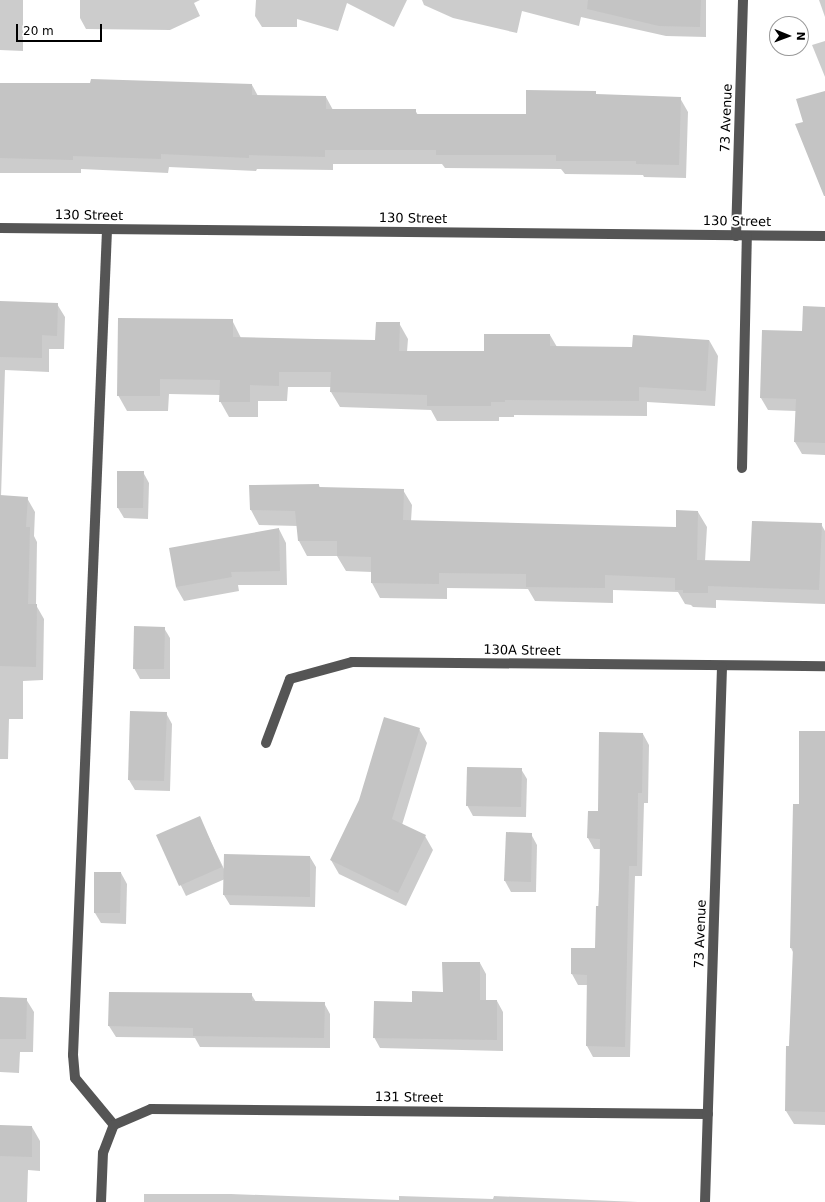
<!DOCTYPE html>
<html>
<head>
<meta charset="utf-8">
<style>
  body { margin:0 }
  #map { position:relative; width:825px; height:1202px; overflow:hidden; background:#fff; font-family:"DejaVu Sans",sans-serif }
  div>[style] { position:absolute }
  .shadow>* { inset:0; background:#0003 }
  .building>* { inset:0; background:#c4c4c4 }
  .minor>* { height:10px; margin:-5px; padding:0 5px; transform-origin:5px; border-radius:5px; background:#555 }
  span { translate:-50% -50%; white-space:nowrap; text-align:center; line-height:1.15; -webkit-text-stroke:3.5px #fff; paint-order:stroke }
  .street-label { font-size:13px; color:#000 }
  .north { position:absolute; left:769px; top:16px; width:40px; height:40px; box-sizing:border-box; background:#fff; border:1px solid #999; border-radius:50%; rotate:91deg; font-size:11px; font-weight:700; line-height:16px; text-align:center; color:#000 }
  .north::after { content:''; display:block; margin:auto; width:14px; height:18px; background:#000; clip-path:polygon(50% 0,100% 100%,50% 72%,0 100%) }
  .scale { position:absolute; left:16px; top:24px; width:86px; height:18px; box-sizing:border-box; border:2px solid #000; border-top:0; padding-left:5px; font-size:12px; line-height:14px; white-space:nowrap; color:#000; -webkit-text-stroke:3px #fff; paint-order:stroke }
</style>
</head>
<body>
<div id="map">
  <div class="shadow">
    <i style="clip-path:polygon(0 0,23px 0,23px 51px,0 50px)"></i>
    <i style="clip-path:polygon(80px 0,200px 0,194px 3px,200px 16px,170px 30px,86px 29px,80px 18px)"></i>
    <i style="clip-path:polygon(256px 0,407px 0,394px 27px,347px 3px,338px 31px,297px 19px,297px 27px,262px 27px,255px 16px)"></i>
    <i style="clip-path:polygon(422px 0,706px 0,706px 37px,666px 36px,581px 17px,579px 26px,522px 11px,517px 33px,453px 18px,424px 5px)"></i>
    <i style="clip-path:polygon(819px 0,825px 0,825px 17px)"></i>
    <i style="clip-path:polygon(825px 41px,825px 77px,812px 45px)"></i>
    <i style="clip-path:polygon(36px 83px,252px 85px,258px 96px,326px 97px,333px 110px,415px 110px,418px 115px,527px 115px,595px 92px,597px 96px,680px 98px,688px 112px,686px 178px,644px 177px,643px 175px,565px 174px,561px 169px,445px 168px,442px 164px,333px 164px,333px 170px,257px 169px,256px 171px,169px 167px,168px 173px,81px 169px,81px 173px,0 173px,0 84px,36px 86px)"></i>
    <i style="clip-path:polygon(0 302px,57px 304px,65px 317px,64px 349px,49px 349px,49px 372px,5px 370px,1px 497px,27px 498px,35px 512px,34px 536px,37px 542px,36px 605px,44px 619px,43px 680px,23px 681px,23px 719px,9px 719px,8px 759px,0 759px)"></i>
    <i style="clip-path:polygon(825px 308px,825px 455px,802px 454px,795px 442px,796px 411px,768px 410px,761px 398px,803px 332px)"></i>
    <i style="clip-path:polygon(232px 320px,241px 338px,376px 341px,399px 323px,408px 339px,407px 352px,485px 352px,550px 335px,557px 347px,633px 348px,709px 340px,718px 356px,715px 406px,647px 402px,647px 416px,514px 415px,514px 417px,499px 417px,499px 421px,437px 421px,431px 410px,340px 407px,331px 392px,331px 387px,288px 387px,287px 401px,258px 401px,258px 417px,229px 417px,220px 401px,220px 395px,169px 394px,168px 411px,127px 411px,118px 395px)"></i>
    <i style="clip-path:polygon(143px 472px,149px 483px,148px 519px,124px 518px,118px 508px)"></i>
    <i style="clip-path:polygon(319px 485px,320px 488px,403px 490px,412px 505px,411px 521px,677px 528px,698px 512px,707px 527px,705px 561px,751px 562px,821px 524px,825px 531px,825px 604px,716px 600px,716px 608px,693px 607px,691px 605px,685px 604px,678px 592px,613px 590px,613px 603px,535px 601px,528px 589px,447px 588px,447px 599px,380px 598px,372px 583px,372px 572px,346px 571px,337px 556px,307px 556px,299px 541px,298px 526px,259px 525px,251px 510px)"></i>
    <i style="clip-path:polygon(279px 529px,286px 543px,287px 585px,238px 585px,239px 591px,184px 601px,176px 587px)"></i>
    <i style="clip-path:polygon(164px 628px,170px 638px,170px 679px,140px 679px,134px 668px)"></i>
    <i style="clip-path:polygon(166px 713px,172px 724px,170px 791px,135px 790px,129px 780px)"></i>
    <i style="clip-path:polygon(419px 729px,427px 743px,402px 825px,425px 836px,433px 850px,406px 906px,339px 874px,331px 860px)"></i>
    <i style="clip-path:polygon(825px 732px,825px 1125px,794px 1124px,786px 1111px,794px 954px,791px 948px,794px 805px,800px 805px)"></i>
    <i style="clip-path:polygon(643px 734px,649px 745px,648px 803px,644px 803px,642px 876px,635px 876px,630px 1057px,593px 1057px,587px 1046px,588px 985px,578px 985px,572px 974px,572px 949px,596px 949px,601px 849px,594px 849px,588px 838px,599px 812px)"></i>
    <i style="clip-path:polygon(521px 769px,527px 779px,526px 817px,473px 816px,467px 805px)"></i>
    <i style="clip-path:polygon(199px 817px,225px 871px,310px 857px,316px 867px,315px 907px,230px 905px,224px 895px,225px 879px,186px 896px,157px 836px)"></i>
    <i style="clip-path:polygon(507px 834px,531px 834px,537px 845px,536px 892px,511px 892px,505px 881px)"></i>
    <i style="clip-path:polygon(121px 873px,127px 884px,126px 924px,101px 923px,95px 913px)"></i>
    <i style="clip-path:polygon(480px 963px,486px 974px,486px 1001px,497px 1001px,503px 1012px,503px 1051px,380px 1048px,374px 1037px,444px 993px)"></i>
    <i style="clip-path:polygon(110px 993px,251px 994px,256px 1002px,324px 1003px,330px 1014px,330px 1048px,200px 1047px,195px 1038px,116px 1037px,109px 1026px)"></i>
    <i style="clip-path:polygon(0 998px,26px 999px,34px 1012px,33px 1052px,20px 1052px,19px 1073px,0 1072px)"></i>
    <i style="clip-path:polygon(0 1126px,32px 1127px,40px 1141px,40px 1171px,28px 1170px,27px 1202px,0 1202px)"></i>
    <i style="clip-path:polygon(144px 1194px,231px 1194px,399px 1200px,399px 1196px,493px 1199px,494px 1196px,638px 1202px,144px 1202px)"></i>
  </div>
  <div class="building">
    <i style="clip-path:polygon(588px 0,701px 0,700px 27px,659px 26px,587px 9px)"></i>
    <i style="clip-path:polygon(91px 79px,252px 84px,252px 95px,326px 96px,326px 109px,416px 109px,416px 114px,526px 114px,526px 90px,596px 91px,596px 94px,681px 97px,679px 165px,636px 164px,636px 161px,556px 161px,556px 155px,436px 155px,436px 150px,325px 150px,325px 157px,249px 155px,249px 158px,161px 154px,161px 159px,73px 156px,73px 160px,0 158px,0 83px,90px 83px)"></i>
    <i style="clip-path:polygon(825px 91px,825px 196px,824px 196px,795px 124px,803px 122px,796px 99px)"></i>
    <i style="clip-path:polygon(0 301px,58px 303px,57px 336px,42px 335px,42px 358px,0 357px)"></i>
    <i style="clip-path:polygon(803px 306px,825px 307px,825px 443px,794px 442px,796px 399px,760px 398px,762px 330px,802px 331px)"></i>
    <i style="clip-path:polygon(118px 318px,233px 319px,233px 337px,316px 339px,375px 340px,376px 322px,400px 322px,399px 351px,484px 351px,484px 334px,550px 334px,550px 346px,632px 347px,633px 335px,709px 340px,706px 391px,639px 387px,639px 401px,505px 400px,505px 402px,491px 402px,491px 406px,427px 406px,427px 395px,330px 392px,331px 372px,279px 372px,279px 386px,250px 385px,250px 402px,219px 402px,220px 380px,160px 379px,160px 396px,117px 396px)"></i>
    <i style="clip-path:polygon(117px 471px,144px 471px,143px 508px,117px 508px)"></i>
    <i style="clip-path:polygon(319px 484px,319px 487px,404px 489px,403px 520px,676px 527px,676px 510px,698px 511px,697px 560px,750px 561px,752px 521px,822px 523px,819px 590px,708px 586px,708px 593px,683px 593px,683px 590px,675px 590px,675px 578px,605px 575px,605px 588px,526px 587px,526px 574px,439px 573px,439px 584px,371px 583px,371px 557px,337px 556px,337px 541px,298px 541px,295px 511px,250px 510px,249px 485px)"></i>
    <i style="clip-path:polygon(0 495px,28px 497px,26px 527px,30px 527px,28px 604px,37px 604px,36px 667px,0 666px)"></i>
    <i style="clip-path:polygon(279px 528px,280px 571px,231px 572px,232px 577px,176px 587px,169px 548px)"></i>
    <i style="clip-path:polygon(134px 626px,165px 627px,164px 669px,133px 669px)"></i>
    <i style="clip-path:polygon(130px 711px,167px 712px,164px 781px,128px 780px)"></i>
    <i style="clip-path:polygon(384px 717px,420px 728px,392px 819px,426px 835px,398px 893px,330px 860px,359px 800px)"></i>
    <i style="clip-path:polygon(799px 731px,825px 731px,825px 1112px,785px 1111px,786px 1046px,789px 1046px,793px 948px,790px 948px,793px 804px,799px 804px)"></i>
    <i style="clip-path:polygon(599px 732px,643px 733px,642px 793px,638px 793px,637px 866px,629px 866px,625px 1047px,586px 1046px,587px 975px,571px 974px,571px 948px,595px 948px,596px 906px,599px 906px,600px 839px,587px 838px,588px 811px,598px 811px)"></i>
    <i style="clip-path:polygon(467px 767px,522px 768px,521px 807px,466px 806px)"></i>
    <i style="clip-path:polygon(200px 816px,222px 867px,179px 886px,156px 835px)"></i>
    <i style="clip-path:polygon(506px 832px,532px 833px,531px 882px,504px 881px)"></i>
    <i style="clip-path:polygon(224px 854px,310px 856px,310px 897px,223px 895px)"></i>
    <i style="clip-path:polygon(94px 872px,121px 872px,120px 913px,94px 913px)"></i>
    <i style="clip-path:polygon(442px 962px,480px 962px,480px 1000px,497px 1000px,497px 1040px,373px 1038px,374px 1001px,412px 1002px,412px 991px,443px 992px)"></i>
    <i style="clip-path:polygon(109px 992px,252px 993px,252px 1001px,325px 1002px,324px 1038px,193px 1036px,193px 1028px,108px 1026px)"></i>
    <i style="clip-path:polygon(0 997px,27px 998px,26px 1039px,0 1039px)"></i>
    <i style="clip-path:polygon(0 1125px,32px 1126px,32px 1157px,0 1156px)"></i>
  </div>
  <div class="minor">
    <i style="left:0;top:228px;width:825px;rotate:0.56deg"></i>
    <i style="left:107px;top:230px;width:826px;rotate:92.36deg"></i>
    <i style="left:73px;top:1055px;width:23px;rotate:85deg"></i>
    <i style="left:75px;top:1078px;width:61px;rotate:50.3deg"></i>
    <i style="left:736px;top:236px;width:236px;rotate:-88.3deg"></i>
    <i style="left:742px;top:468px;width:232px;rotate:-88.8deg"></i>
    <i style="left:266px;top:743px;width:68px;rotate:-69.4deg"></i>
    <i style="left:290px;top:679px;width:64px;rotate:-15.3deg"></i>
    <i style="left:352px;top:662px;width:473px;rotate:0.5deg"></i>
    <i style="left:114px;top:1125px;width:40px;rotate:-23.4deg"></i>
    <i style="left:151px;top:1109px;width:557px;rotate:0.51deg"></i>
    <i style="left:101px;top:1202px;width:49px;rotate:-87.7deg"></i>
    <i style="left:103px;top:1153px;width:30px;rotate:-69deg"></i>
    <i style="left:705px;top:1202px;width:535px;rotate:-88.18deg"></i>
  </div>
  <div class="street-label">
    <span style="left:727px;top:118px;rotate:-88deg">73 Avenue</span>
    <span style="left:89px;top:216px;rotate:1deg">130 Street</span>
    <span style="left:413px;top:219px;rotate:1deg">130 Street</span>
    <span style="left:737px;top:222px;rotate:1deg">130 Street</span>
    <span style="left:522px;top:651px;rotate:1deg">130A Street</span>
    <span style="left:701px;top:934px;rotate:-88deg">73 Avenue</span>
    <span style="left:409px;top:1098px;rotate:1deg">131 Street</span>
  </div>
  <div class="north">N</div>
  <div class="scale">20 m</div>
</div>
</body>
</html>
